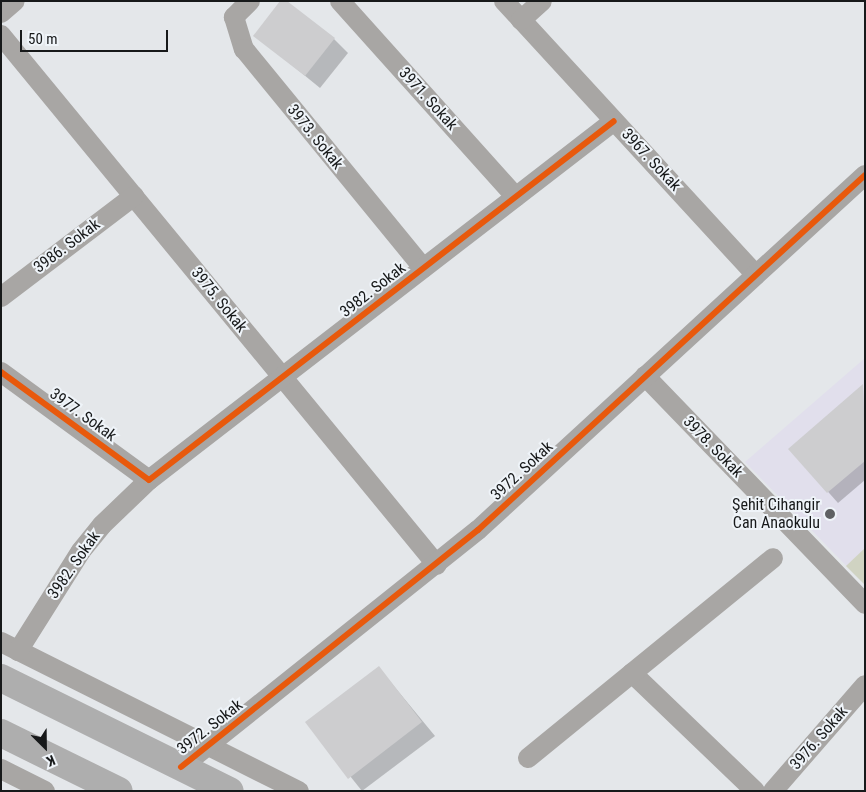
<!DOCTYPE html>
<html>
<head>
<meta charset="utf-8">
<style>
  body { margin:0 }
  #map { position:relative; width:866px; height:792px; overflow:hidden; background:#e4e7ea; font-family:"Roboto Condensed",sans-serif }
  div>[style] { position:absolute }
  .education>* { inset:0; background:#e1dfec }
  .green>* { inset:0; background:#d0d3c2 }
  .shadow>* { inset:0; background:#0003 }
  .building>* { inset:0; background:#cdcdcf }
  .minor>* { height:20px; margin:-10px; padding:0 10px; transform-origin:10px; border-radius:10px; background:#a8a6a4 }
  .highway>* { height:28px; margin:-14px; padding:0 14px; transform-origin:14px; border-radius:14px; background:#aeaeae }
  .cycleway>* { height:6px; margin:-3px; padding:0 3px; transform-origin:3px; border-radius:3px; background:#e8590c }
  .dots>* { width:14px; height:14px; translate:-50% -50%; box-sizing:border-box; border:2px solid #eff4f9; border-radius:50% }
  span { translate:-50% -50%; white-space:nowrap; text-align:center; line-height:1.15; -webkit-text-stroke:4px #eff4f9; paint-order:stroke }
  .street-label { font-size:16px; color:#17191a }
  .poi-label { font-size:16px; color:#17191a }
  .right { translate:-100% -50%; text-align:right }
  .frame { position:absolute; inset:0; border:2px solid #17191a; pointer-events:none }
  .north { position:absolute; left:20px; top:722px; width:50px; height:50px; -webkit-text-stroke:4px #eff4f9; paint-order:stroke; rotate:157deg; font-size:14px; font-weight:700; line-height:20px; text-align:center; color:#17191a }
  .north::after { content:''; display:block; margin:auto; width:18px; height:22px; background:#17191a; clip-path:polygon(50% 0,100% 100%,50% 72%,0 100%) }
  .scale { position:absolute; left:20px; top:30px; width:148px; height:22px; box-sizing:border-box; border:2px solid #17191a; border-top:0; padding-left:6px; font-size:15px; line-height:18px; white-space:nowrap; color:#17191a; -webkit-text-stroke:4px #eff4f9; paint-order:stroke }
</style>
</head>
<body>
<div id="map">
  <div class="education">
    <i style="clip-path:polygon(865px 358px,865px 585px,745px 462px)"></i>
  </div>
  <div class="green">
    <i style="clip-path:polygon(865px 548px,865px 585px,846px 566px)"></i>
  </div>
  <div class="shadow">
    <i style="clip-path:polygon(255px 35px,334px 39px,348px 53px,320px 88px)"></i>
    <i style="clip-path:polygon(863px 386px,865px 480px,838px 503px,790px 449px)"></i>
    <i style="clip-path:polygon(379px 668px,435px 736px,362px 791px,307px 722px)"></i>
  </div>
  <div class="building">
    <i style="clip-path:polygon(280px 1px,287px 1px,335px 38px,305px 76px,253px 36px)"></i>
    <i style="clip-path:polygon(863px 384px,865px 461px,827px 493px,788px 449px)"></i>
    <i style="clip-path:polygon(379px 666px,422px 722px,348px 779px,305px 722px)"></i>
  </div>
  <div class="minor">
    <i style="left:250px;top:1px;width:23px;rotate:135deg"></i>
    <i style="left:234px;top:17px;width:34px;rotate:73deg"></i>
    <i style="left:244px;top:49px;width:283px;rotate:50.7deg"></i>
    <i style="left:340px;top:1px;width:263px;rotate:48.1deg"></i>
    <i style="left:504px;top:1px;width:372px;rotate:47.4deg"></i>
    <i style="left:1px;top:13px;width:18px;rotate:-41deg"></i>
    <i style="left:521px;top:20px;width:28px;rotate:-42deg"></i>
    <i style="left:1px;top:35px;width:686px;rotate:50.56deg"></i>
    <i style="left:1px;top:297px;width:167px;rotate:-37.2deg"></i>
    <i style="left:1px;top:372px;width:183px;rotate:36.1deg"></i>
    <i style="left:645px;top:376px;width:317px;rotate:46deg"></i>
    <i style="left:1px;top:642px;width:333px;rotate:26.6deg"></i>
    <i style="left:18px;top:651px;width:118px;rotate:-57.8deg"></i>
    <i style="left:81px;top:551px;width:33px;rotate:-51deg"></i>
    <i style="left:102px;top:525px;width:65px;rotate:-43.8deg"></i>
    <i style="left:149px;top:480px;width:587px;rotate:-37.67deg"></i>
    <i style="left:632px;top:673px;width:170px;rotate:43.8deg"></i>
    <i style="left:528px;top:758px;width:316px;rotate:-39.2deg"></i>
    <i style="left:181px;top:767px;width:380px;rotate:-38.6deg"></i>
    <i style="left:478px;top:530px;width:525px;rotate:-42.53deg"></i>
    <i style="left:1px;top:769px;width:49px;rotate:26.6deg"></i>
    <i style="left:773px;top:791px;width:140px;rotate:-49deg"></i>
  </div>
  <div class="highway">
    <i style="left:1px;top:678px;width:255px;rotate:26.3deg"></i>
    <i style="left:1px;top:733px;width:131px;rotate:26.2deg"></i>
  </div>
  <div class="cycleway">
    <i style="left:1px;top:372px;width:183px;rotate:36.1deg"></i>
    <i style="left:149px;top:480px;width:587px;rotate:-37.67deg"></i>
    <i style="left:181px;top:767px;width:380px;rotate:-38.6deg"></i>
    <i style="left:478px;top:530px;width:525px;rotate:-42.53deg"></i>
  </div>
  <div class="dots">
    <i style="left:830px;top:514px;background:#5f6163"></i>
  </div>
  <div class="street-label">
    <span style="left:428px;top:99px;rotate:48deg">3971. Sokak</span>
    <span style="left:315px;top:137px;rotate:51deg">3973. Sokak</span>
    <span style="left:651px;top:160px;rotate:47deg">3967. Sokak</span>
    <span style="left:67px;top:246px;rotate:-37deg">3986. Sokak</span>
    <span style="left:373px;top:290px;rotate:-38deg">3982. Sokak</span>
    <span style="left:219px;top:300px;rotate:51deg">3975. Sokak</span>
    <span style="left:83px;top:415px;rotate:36deg">3977. Sokak</span>
    <span style="left:713px;top:447px;rotate:46deg">3978. Sokak</span>
    <span style="left:522px;top:471px;rotate:-43deg">3972. Sokak</span>
    <span style="left:74px;top:565px;rotate:-55deg">3982. Sokak</span>
    <span style="left:210px;top:727px;rotate:-38deg">3972. Sokak</span>
    <span style="left:819px;top:738px;rotate:-49deg">3976. Sokak</span>
  </div>
  <div class="poi-label">
    <span class="right" style="left:820px;top:514px">Şehit Cihangir<br>Can Anaokulu</span>
  </div>
  <div class="frame"></div>
  <div class="north">K</div>
  <div class="scale">50 m</div>
</div>
</body>
</html>
